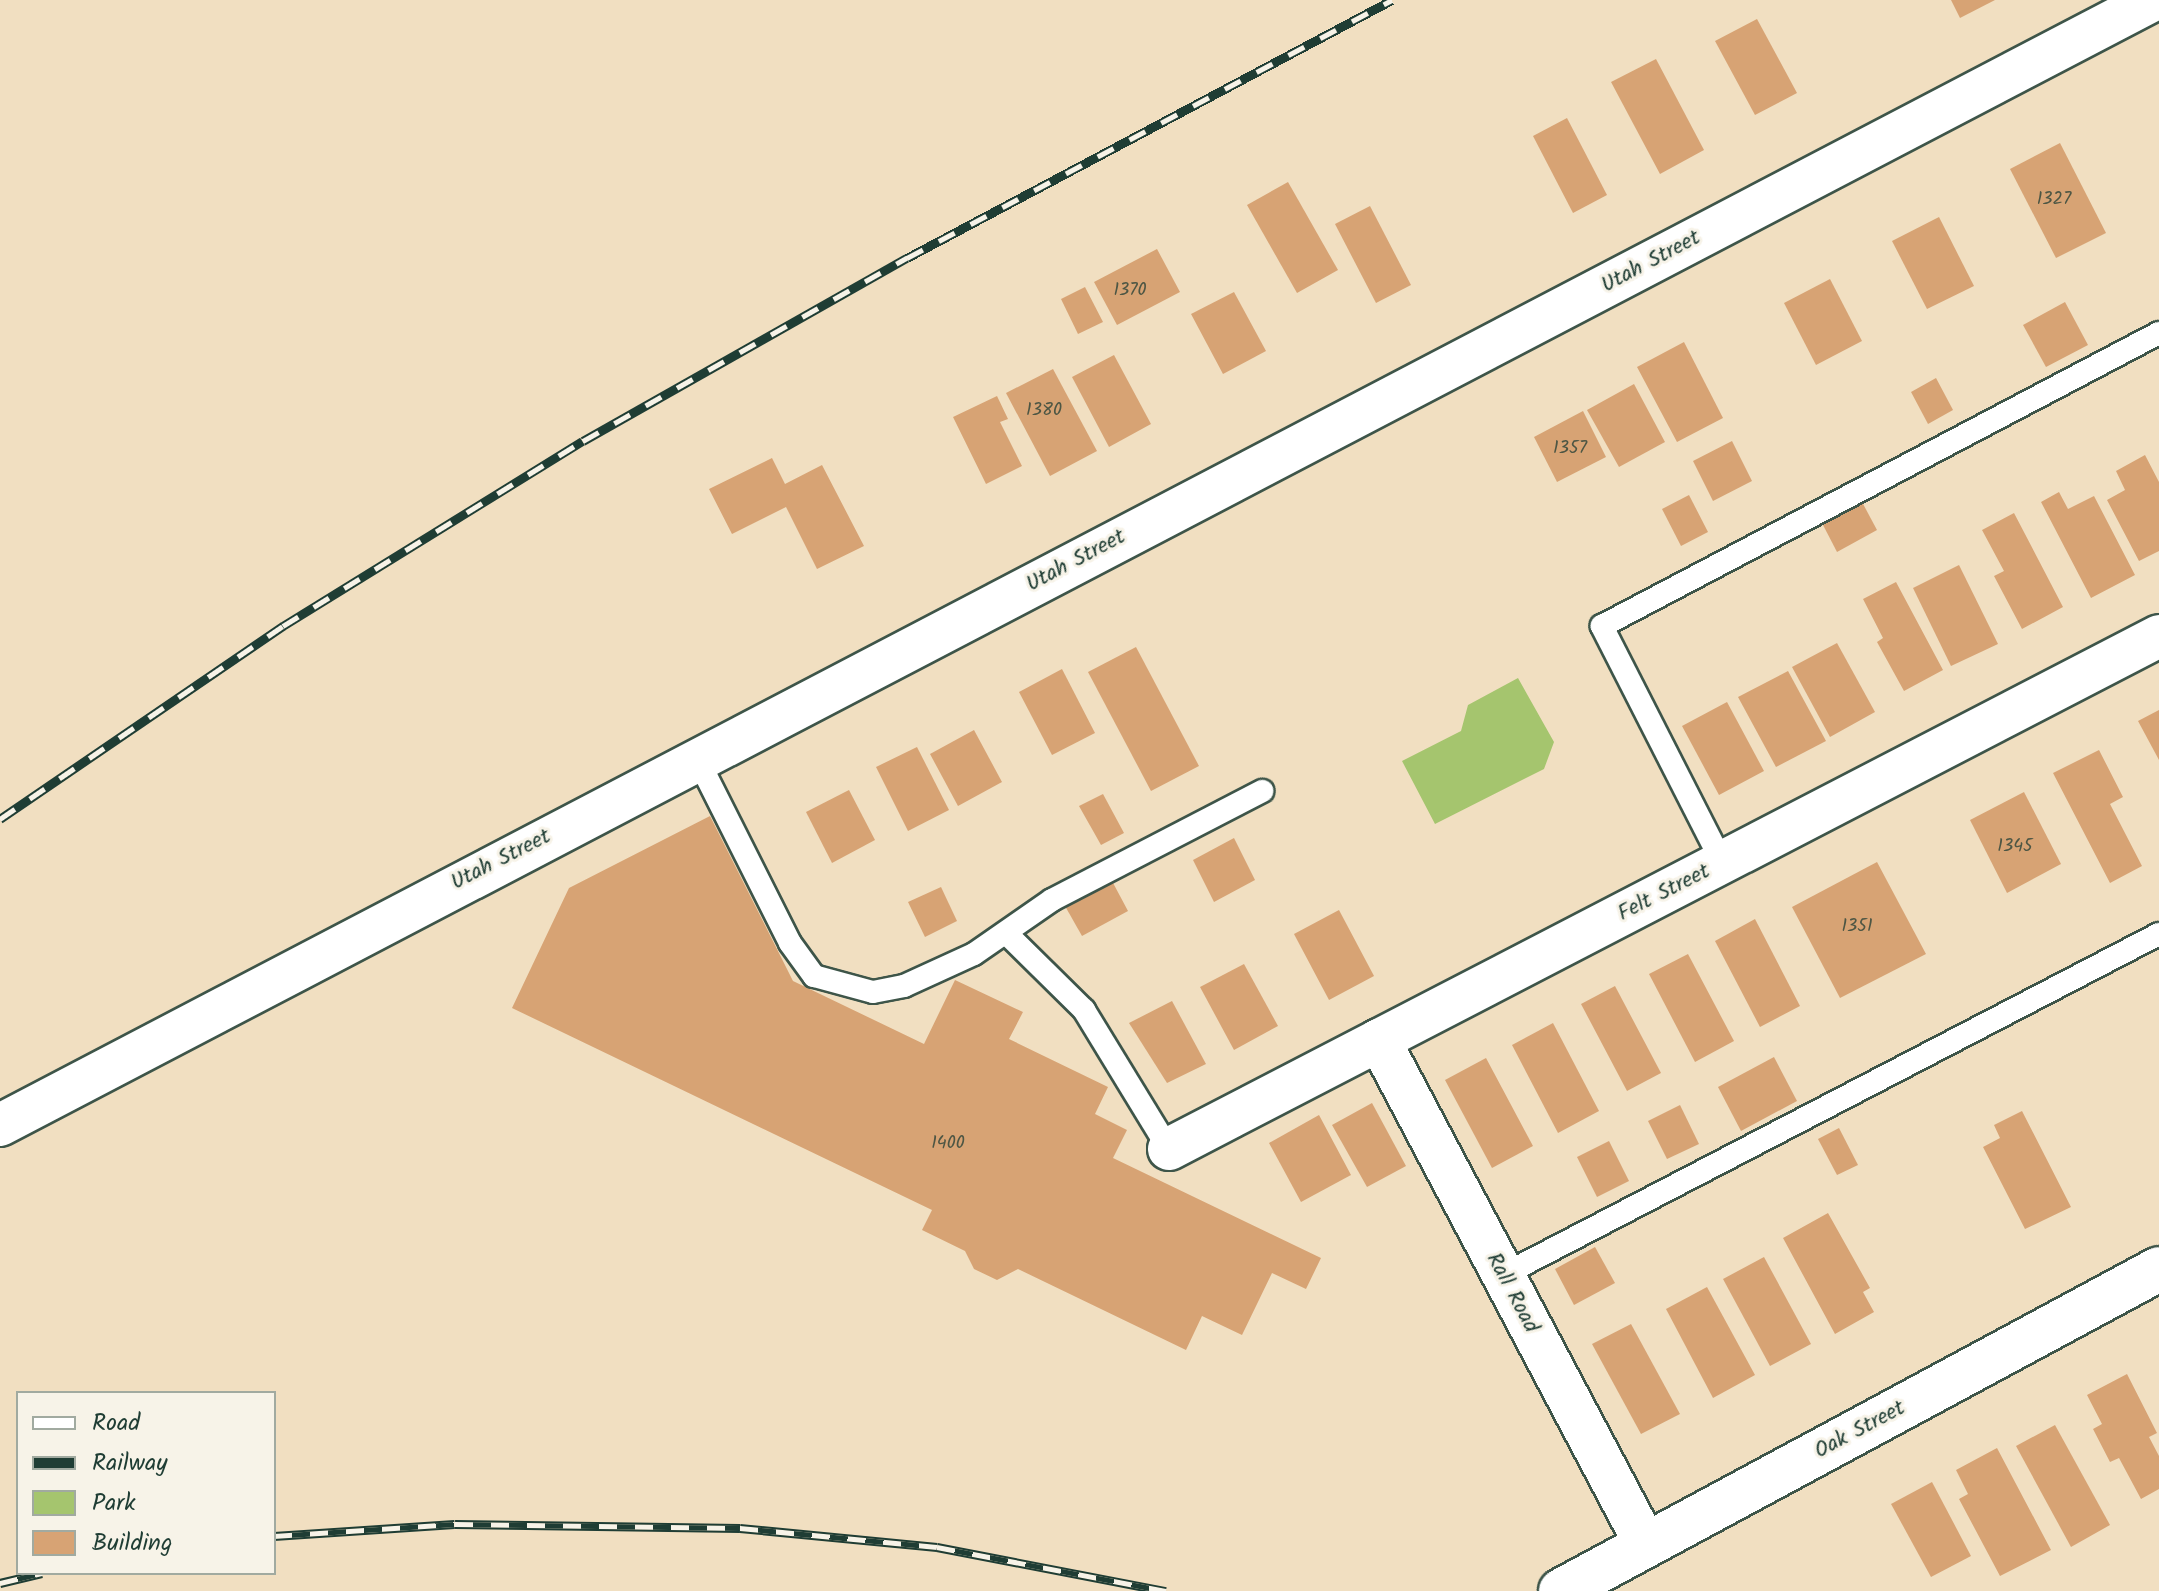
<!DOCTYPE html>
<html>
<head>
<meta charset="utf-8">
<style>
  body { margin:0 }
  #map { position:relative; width:2159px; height:1591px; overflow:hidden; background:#f1dfc1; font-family:Kalam,sans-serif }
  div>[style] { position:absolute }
  .green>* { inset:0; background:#a5c56e }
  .building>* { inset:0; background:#d7a374 }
  .roads { filter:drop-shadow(2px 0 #3e5549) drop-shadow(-2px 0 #3e5549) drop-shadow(0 2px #3e5549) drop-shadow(0 -2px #3e5549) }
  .service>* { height:22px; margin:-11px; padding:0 11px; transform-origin:11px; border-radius:11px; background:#fff }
  .minor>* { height:42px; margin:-21px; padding:0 21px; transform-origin:21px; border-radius:21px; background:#fff }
  .tertiary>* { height:44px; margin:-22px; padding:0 22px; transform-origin:22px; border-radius:22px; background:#fff }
  .rail>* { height:9px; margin-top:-4.5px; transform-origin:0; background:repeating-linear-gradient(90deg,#f7f3e8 0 18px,#1f3d34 0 36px); box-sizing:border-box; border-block:2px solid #1f3d34 }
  span { translate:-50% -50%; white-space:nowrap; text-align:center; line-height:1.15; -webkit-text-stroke:6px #f7f3e8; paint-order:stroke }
  .number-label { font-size:18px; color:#4d5644 }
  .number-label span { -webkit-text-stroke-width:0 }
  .street-label { font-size:22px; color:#1f3d34 }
  .legend { position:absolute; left:16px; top:1391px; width:260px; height:184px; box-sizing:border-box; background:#f7f3e8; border:2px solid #a1aaa0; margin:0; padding:10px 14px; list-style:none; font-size:24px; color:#1f3d34 }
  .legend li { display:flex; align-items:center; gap:16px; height:40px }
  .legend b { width:40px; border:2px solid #a1aaa0 }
</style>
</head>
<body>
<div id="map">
  <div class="green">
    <i style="clip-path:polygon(1518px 678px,1554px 742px,1544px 769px,1435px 824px,1402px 761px,1461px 731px,1468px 705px)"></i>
  </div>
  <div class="building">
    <i style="clip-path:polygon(1951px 0,1995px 0,1960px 18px)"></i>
    <i style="clip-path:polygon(1757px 19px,1797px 93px,1755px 115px,1715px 41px)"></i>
    <i style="clip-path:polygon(1656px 59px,1704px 150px,1660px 174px,1611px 82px)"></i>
    <i style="clip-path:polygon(1567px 118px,1607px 195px,1573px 213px,1533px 136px)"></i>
    <i style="clip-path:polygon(2060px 143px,2106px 233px,2056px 258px,2010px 169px)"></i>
    <i style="clip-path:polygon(1288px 182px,1338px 270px,1297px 293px,1247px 205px)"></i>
    <i style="clip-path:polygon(1370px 206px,1411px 285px,1376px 303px,1335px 224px)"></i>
    <i style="clip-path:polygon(1939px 217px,1974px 286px,1927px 309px,1892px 241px)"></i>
    <i style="clip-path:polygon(1157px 249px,1180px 292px,1117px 325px,1094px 282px)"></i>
    <i style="clip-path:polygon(1830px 279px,1862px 341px,1816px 365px,1784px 303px)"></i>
    <i style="clip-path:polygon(1085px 287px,1103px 322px,1078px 334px,1061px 299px)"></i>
    <i style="clip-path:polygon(1234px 292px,1266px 351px,1223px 374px,1191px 314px)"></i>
    <i style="clip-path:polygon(2065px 302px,2088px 345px,2046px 367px,2023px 325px)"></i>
    <i style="clip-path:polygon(1684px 342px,1723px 418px,1677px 442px,1637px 367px)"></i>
    <i style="clip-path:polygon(1114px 355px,1151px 424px,1109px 447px,1072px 377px)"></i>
    <i style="clip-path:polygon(1053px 369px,1097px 451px,1050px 476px,1006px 393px)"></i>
    <i style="clip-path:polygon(1936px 378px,1953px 410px,1928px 424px,1911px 392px)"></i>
    <i style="clip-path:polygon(1634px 384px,1665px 442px,1619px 467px,1587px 410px)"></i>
    <i style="clip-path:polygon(997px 396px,1008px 419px,1000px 422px,1022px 466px,986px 484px,953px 417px)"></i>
    <i style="clip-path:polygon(1583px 411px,1606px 457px,1557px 482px,1534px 437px)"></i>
    <i style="clip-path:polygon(1732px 441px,1752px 481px,1713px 501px,1693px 461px)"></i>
    <i style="clip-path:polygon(2145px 455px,2159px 482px,2159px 551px,2139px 561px,2107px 500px,2125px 490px,2116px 471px)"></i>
    <i style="clip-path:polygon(772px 458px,785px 484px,822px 465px,864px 546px,817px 569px,786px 507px,732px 534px,709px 489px)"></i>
    <i style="clip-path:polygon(2059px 492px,2068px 509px,2094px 496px,2135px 575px,2091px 598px,2041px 502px)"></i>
    <i style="clip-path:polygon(1689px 495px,1708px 532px,1681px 546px,1662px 509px)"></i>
    <i style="clip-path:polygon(1862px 502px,1877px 530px,1837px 552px,1822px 523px)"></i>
    <i style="clip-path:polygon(2014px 513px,2063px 607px,2022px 629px,1994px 576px,2004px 571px,1982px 530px)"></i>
    <i style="clip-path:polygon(1959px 565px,1998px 644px,1951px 666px,1913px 588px)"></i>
    <i style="clip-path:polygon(1896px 582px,1943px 670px,1904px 691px,1877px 642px,1883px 638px,1863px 599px)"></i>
    <i style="clip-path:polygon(1837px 643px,1875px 712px,1830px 737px,1792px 667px)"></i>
    <i style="clip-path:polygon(1136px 647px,1199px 766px,1151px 791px,1088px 672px)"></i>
    <i style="clip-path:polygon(1062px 669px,1095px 733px,1052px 755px,1019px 692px)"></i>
    <i style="clip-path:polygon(1788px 671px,1826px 741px,1776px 767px,1738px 697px)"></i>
    <i style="clip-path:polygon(1727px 702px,1764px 771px,1719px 795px,1682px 726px)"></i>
    <i style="clip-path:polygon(2159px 710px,2159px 760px,2138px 721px)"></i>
    <i style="clip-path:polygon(974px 730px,1002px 782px,958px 806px,930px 754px)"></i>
    <i style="clip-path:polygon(917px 747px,949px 810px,908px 831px,876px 767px)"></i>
    <i style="clip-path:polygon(2099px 750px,2123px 797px,2110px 804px,2142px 866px,2110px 883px,2053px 773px)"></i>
    <i style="clip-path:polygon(849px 790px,875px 840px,832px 863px,806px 812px)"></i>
    <i style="clip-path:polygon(2024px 792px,2061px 864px,2007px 893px,1970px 820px)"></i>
    <i style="clip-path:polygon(1103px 794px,1124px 833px,1101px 845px,1079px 806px)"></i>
    <i style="clip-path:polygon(710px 816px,793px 981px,924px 1044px,955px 980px,1023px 1012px,1009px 1039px,1108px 1087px,1095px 1114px,1127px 1130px,1113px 1158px,1321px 1258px,1306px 1289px,1272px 1273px,1242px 1335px,1202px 1316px,1186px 1350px,1018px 1269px,997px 1280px,974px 1269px,965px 1251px,922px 1230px,932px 1210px,512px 1008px,569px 888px)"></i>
    <i style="clip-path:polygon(1234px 838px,1255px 880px,1214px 902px,1193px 860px)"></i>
    <i style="clip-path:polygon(1877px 862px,1926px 954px,1840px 998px,1792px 907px)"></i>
    <i style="clip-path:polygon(1112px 881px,1128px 911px,1082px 936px,1065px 906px)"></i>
    <i style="clip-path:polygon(941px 887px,957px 921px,925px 937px,908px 902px)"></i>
    <i style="clip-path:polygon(1339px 910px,1374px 976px,1329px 1000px,1294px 934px)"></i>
    <i style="clip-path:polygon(1755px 919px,1800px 1006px,1760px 1027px,1715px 941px)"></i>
    <i style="clip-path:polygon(1688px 954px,1734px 1041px,1695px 1062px,1649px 974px)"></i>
    <i style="clip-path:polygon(1244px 964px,1278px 1026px,1234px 1050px,1200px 987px)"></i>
    <i style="clip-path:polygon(1615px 986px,1661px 1073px,1627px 1091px,1581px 1004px)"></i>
    <i style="clip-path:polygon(1172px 1001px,1206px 1064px,1167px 1083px,1129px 1023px)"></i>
    <i style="clip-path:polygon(1553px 1023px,1599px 1111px,1558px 1133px,1512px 1045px)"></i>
    <i style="clip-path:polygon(1774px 1057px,1797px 1101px,1741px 1131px,1718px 1087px)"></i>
    <i style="clip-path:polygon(1486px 1058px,1533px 1146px,1492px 1168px,1445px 1080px)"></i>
    <i style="clip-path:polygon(1372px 1103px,1406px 1166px,1367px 1187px,1332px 1125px)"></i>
    <i style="clip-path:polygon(1680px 1105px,1699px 1144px,1667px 1159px,1648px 1121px)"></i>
    <i style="clip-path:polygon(2022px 1111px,2071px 1207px,2025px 1229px,1983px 1147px,2000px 1138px,1994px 1125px)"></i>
    <i style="clip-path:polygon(1319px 1115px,1351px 1175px,1301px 1202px,1269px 1143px)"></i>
    <i style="clip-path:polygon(1839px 1128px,1858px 1165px,1837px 1175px,1818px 1139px)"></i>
    <i style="clip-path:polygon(1609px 1141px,1629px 1181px,1597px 1197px,1577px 1157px)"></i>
    <i style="clip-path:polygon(1828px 1213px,1870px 1288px,1863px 1292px,1874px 1312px,1835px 1334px,1783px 1238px)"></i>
    <i style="clip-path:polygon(1595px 1247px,1615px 1283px,1574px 1305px,1555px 1269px)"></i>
    <i style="clip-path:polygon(1764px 1257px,1811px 1344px,1770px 1366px,1723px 1279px)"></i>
    <i style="clip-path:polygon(1707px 1287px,1755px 1375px,1713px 1398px,1666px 1309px)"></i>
    <i style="clip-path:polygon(1631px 1324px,1680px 1414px,1641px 1434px,1592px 1344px)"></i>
    <i style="clip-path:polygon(2127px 1374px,2157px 1433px,2149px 1437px,2159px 1456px,2159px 1489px,2141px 1499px,2119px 1458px,2110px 1462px,2093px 1429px,2102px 1424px,2087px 1395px)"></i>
    <i style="clip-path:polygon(2055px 1425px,2110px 1525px,2071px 1547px,2016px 1446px)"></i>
    <i style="clip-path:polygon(1997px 1448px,2051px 1550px,2000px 1576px,1959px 1499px,1968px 1494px,1956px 1470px)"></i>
    <i style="clip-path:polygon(1932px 1482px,1971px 1556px,1931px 1577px,1891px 1504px)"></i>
  </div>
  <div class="roads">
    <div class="service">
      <i style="left:697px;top:758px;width:207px;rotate:63.3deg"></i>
      <i style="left:790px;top:943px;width:41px;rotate:54deg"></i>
      <i style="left:814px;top:976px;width:61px;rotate:15.2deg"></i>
      <i style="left:873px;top:992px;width:32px;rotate:-11deg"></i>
      <i style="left:904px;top:986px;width:77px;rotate:-24.6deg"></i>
      <i style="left:974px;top:954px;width:95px;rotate:-34.7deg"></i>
      <i style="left:1052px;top:900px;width:237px;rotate:-27.4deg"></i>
      <i style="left:1722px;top:862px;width:265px;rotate:-117deg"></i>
      <i style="left:1602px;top:626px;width:629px;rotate:-27.75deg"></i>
      <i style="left:1006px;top:933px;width:110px;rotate:44.6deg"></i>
      <i style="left:1084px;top:1010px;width:163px;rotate:58.6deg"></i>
      <i style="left:1503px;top:1275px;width:739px;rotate:-27.47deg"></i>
    </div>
    <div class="minor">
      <i style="left:1379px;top:1040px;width:571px;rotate:62.13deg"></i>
      <i style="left:0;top:1125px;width:2429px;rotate:-27.59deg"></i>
      <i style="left:1169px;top:1149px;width:1115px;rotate:-27.39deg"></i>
    </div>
    <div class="tertiary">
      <i style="left:1561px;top:1591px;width:679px;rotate:-28.3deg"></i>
    </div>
  </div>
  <div class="rail">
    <i style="left:0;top:819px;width:343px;rotate:-34.3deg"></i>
    <i style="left:283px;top:626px;width:352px;rotate:-31.7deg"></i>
    <i style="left:583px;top:441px;width:372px;rotate:-29.5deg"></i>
    <i style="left:907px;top:258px;width:549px;rotate:-28.01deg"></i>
    <i style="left:274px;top:1536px;width:181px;rotate:-3.8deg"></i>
    <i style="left:455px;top:1524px;width:285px;rotate:0.8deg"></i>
    <i style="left:740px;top:1528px;width:198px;rotate:5.5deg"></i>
    <i style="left:937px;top:1547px;width:233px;rotate:10.9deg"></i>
    <i style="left:0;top:1583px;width:43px;rotate:-13.4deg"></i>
  </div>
  <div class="number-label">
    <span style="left:2054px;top:200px">1327</span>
    <span style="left:1130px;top:291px">1370</span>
    <span style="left:1044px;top:411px">1380</span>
    <span style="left:1570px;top:449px">1357</span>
    <span style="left:2015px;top:847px">1345</span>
    <span style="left:1857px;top:927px">1351</span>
    <span style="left:948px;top:1144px">1400</span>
  </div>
  <div class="street-label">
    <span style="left:1651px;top:262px;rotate:-28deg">Utah Street</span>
    <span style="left:1076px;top:561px;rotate:-28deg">Utah Street</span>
    <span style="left:501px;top:860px;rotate:-27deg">Utah Street</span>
    <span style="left:1664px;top:893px;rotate:-27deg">Felt Street</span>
    <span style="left:1512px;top:1293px;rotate:62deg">Rall Road</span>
    <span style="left:1860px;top:1430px;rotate:-28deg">Oak Street</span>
  </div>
  <ul class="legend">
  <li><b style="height:10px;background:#fff"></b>Road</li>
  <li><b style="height:10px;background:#1f3d34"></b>Railway</li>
  <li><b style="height:22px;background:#a5c56e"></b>Park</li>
  <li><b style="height:22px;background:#d7a374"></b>Building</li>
  </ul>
</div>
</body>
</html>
